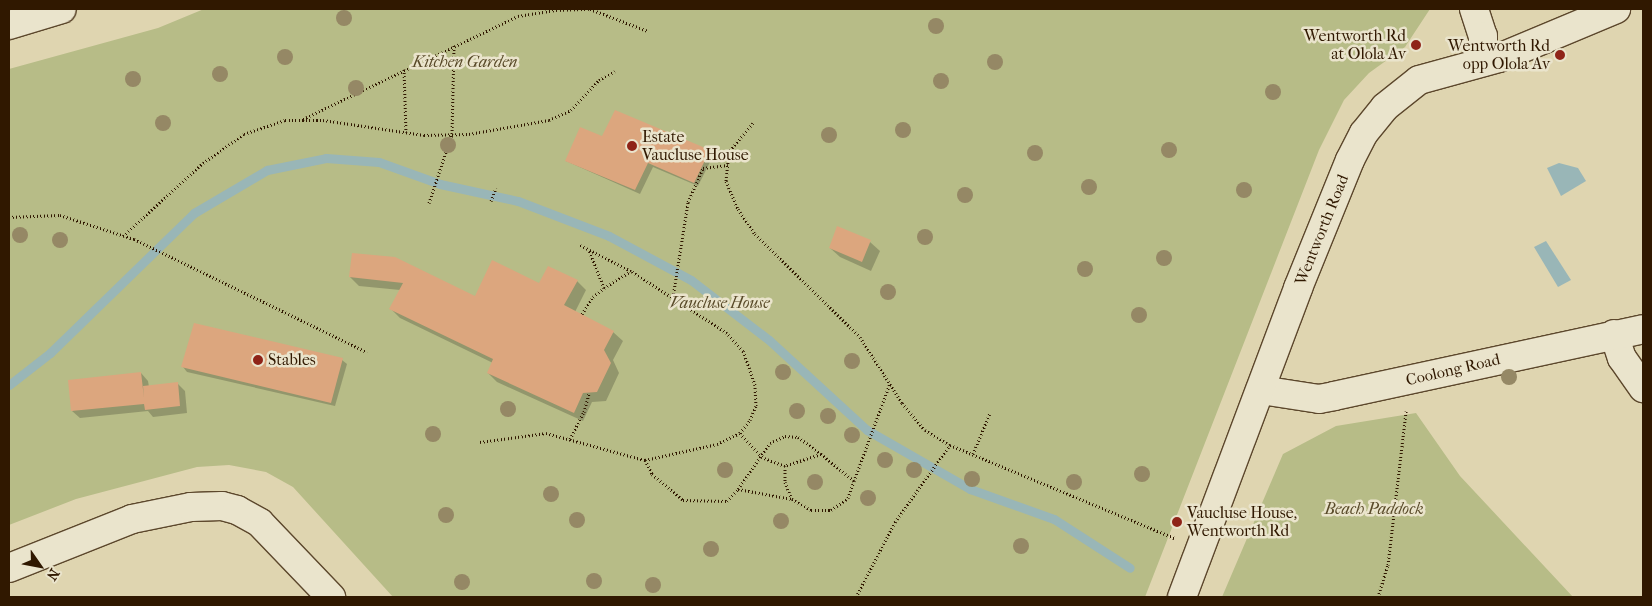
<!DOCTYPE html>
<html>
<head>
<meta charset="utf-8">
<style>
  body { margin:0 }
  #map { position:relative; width:1652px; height:606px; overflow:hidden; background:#dfd5b0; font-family:"IM FELL French Canon",serif }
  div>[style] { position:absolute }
  .green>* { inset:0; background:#b7bc87 }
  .water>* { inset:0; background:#99b6b7 }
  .shadow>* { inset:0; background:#0003 }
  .stream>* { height:9px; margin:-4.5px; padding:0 4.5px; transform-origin:4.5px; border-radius:4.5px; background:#99b6b7 }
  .building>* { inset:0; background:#dca67e }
  .path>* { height:3px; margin-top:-1.5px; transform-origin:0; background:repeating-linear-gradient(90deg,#301800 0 1px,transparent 0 3.5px) }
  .roads { filter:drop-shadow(1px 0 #5c472c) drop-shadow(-1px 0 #5c472c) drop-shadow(0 1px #5c472c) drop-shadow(0 -1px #5c472c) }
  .minor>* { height:28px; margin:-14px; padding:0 14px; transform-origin:14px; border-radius:14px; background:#eae4cc }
  .tertiary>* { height:28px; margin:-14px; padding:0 14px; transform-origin:14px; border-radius:14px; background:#eae4cc }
  .trees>* { width:16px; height:16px; margin:-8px; border-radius:50%; background:#958865 }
  .dots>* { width:14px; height:14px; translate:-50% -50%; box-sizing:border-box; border:2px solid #eae4cc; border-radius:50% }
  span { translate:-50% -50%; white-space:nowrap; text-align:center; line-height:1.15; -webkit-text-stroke:5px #eae4cc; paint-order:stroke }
  .poi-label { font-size:16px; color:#301800 }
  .right { translate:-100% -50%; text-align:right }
  .left { translate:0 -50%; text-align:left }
  .park-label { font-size:16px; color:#584928; font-style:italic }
  .street-label { font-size:16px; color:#301800 }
  .frame { position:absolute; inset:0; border:10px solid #301800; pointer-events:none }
  .north { position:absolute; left:15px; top:541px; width:50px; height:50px; -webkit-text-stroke:4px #eae4cc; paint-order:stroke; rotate:123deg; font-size:14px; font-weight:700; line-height:20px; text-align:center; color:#301800 }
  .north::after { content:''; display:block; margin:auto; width:18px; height:22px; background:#301800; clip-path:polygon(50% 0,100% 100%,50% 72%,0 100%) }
</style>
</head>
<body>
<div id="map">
  <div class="green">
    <i style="clip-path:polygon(204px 9px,1430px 9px,1405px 47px,1369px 73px,1344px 100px,1319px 150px,1145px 597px,393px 597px,293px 487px,266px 472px,229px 465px,197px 467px,76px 499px,9px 525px,9px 69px,158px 28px)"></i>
    <i style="clip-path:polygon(1416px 413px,1460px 476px,1573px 597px,1222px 597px,1283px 454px,1336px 426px)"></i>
  </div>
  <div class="water">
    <i style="clip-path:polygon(1559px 163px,1578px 168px,1586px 181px,1561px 196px,1547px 168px)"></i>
    <i style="clip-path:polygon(1546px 241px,1571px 280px,1558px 287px,1534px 247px)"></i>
  </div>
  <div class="shadow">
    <i style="clip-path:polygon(603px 138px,709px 151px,713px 156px,698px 186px,653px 167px,640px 194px,566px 161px)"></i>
    <i style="clip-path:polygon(838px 228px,870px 242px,880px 251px,871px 271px,840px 257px,830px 248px)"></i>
    <i style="clip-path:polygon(353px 255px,476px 298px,577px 281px,586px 290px,575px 312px,613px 332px,623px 341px,613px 360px,619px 373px,606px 401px,592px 402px,583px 421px,497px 382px,488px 373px,493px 363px,400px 318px,391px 309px,400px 290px,359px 286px,350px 277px)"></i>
    <i style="clip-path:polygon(342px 360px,347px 364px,335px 406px,187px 372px,183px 367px)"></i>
    <i style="clip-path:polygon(141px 373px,148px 381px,149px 387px,178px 384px,185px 391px,187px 413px,153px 417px,148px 411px,80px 418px,72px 411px)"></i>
  </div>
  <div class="stream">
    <i style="left:9px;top:385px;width:52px;rotate:-38deg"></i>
    <i style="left:50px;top:353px;width:201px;rotate:-44.2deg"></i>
    <i style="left:194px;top:213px;width:85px;rotate:-30.5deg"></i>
    <i style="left:267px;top:170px;width:60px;rotate:-11.5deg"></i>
    <i style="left:326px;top:158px;width:53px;rotate:4.3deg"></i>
    <i style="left:379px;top:162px;width:65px;rotate:19.8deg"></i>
    <i style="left:440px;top:184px;width:80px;rotate:12.3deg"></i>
    <i style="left:518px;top:201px;width:97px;rotate:21deg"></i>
    <i style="left:609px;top:236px;width:93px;rotate:28.2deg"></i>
    <i style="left:691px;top:280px;width:98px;rotate:37.6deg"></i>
    <i style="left:769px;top:340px;width:133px;rotate:42.6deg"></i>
    <i style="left:867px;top:430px;width:119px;rotate:29.8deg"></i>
    <i style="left:970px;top:489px;width:89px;rotate:19.7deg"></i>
    <i style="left:1054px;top:519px;width:90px;rotate:32.8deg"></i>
  </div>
  <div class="building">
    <i style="clip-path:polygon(615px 110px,710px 150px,694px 183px,648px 163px,635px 190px,565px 161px,580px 127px,602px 136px)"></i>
    <i style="clip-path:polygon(837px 226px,871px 240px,862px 262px,829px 248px)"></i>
    <i style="clip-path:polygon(352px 253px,395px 257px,475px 296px,492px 260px,539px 283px,548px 266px,578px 280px,564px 305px,614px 331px,604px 350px,611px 363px,597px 392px,583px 393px,574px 413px,487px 373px,493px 359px,389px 309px,403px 283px,349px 277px)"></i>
    <i style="clip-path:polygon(194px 323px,343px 358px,331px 403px,181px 367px)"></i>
    <i style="clip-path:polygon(141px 372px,144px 398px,143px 386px,178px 382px,180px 406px,145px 410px,144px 404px,71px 411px,68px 380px)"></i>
  </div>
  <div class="path">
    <i style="left:404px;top:69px;width:63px;rotate:88.2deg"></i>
    <i style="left:303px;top:119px;width:238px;rotate:-25.6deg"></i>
    <i style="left:518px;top:16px;width:38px;rotate:-9deg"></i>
    <i style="left:556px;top:10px;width:34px;rotate:-2deg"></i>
    <i style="left:590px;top:9px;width:62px;rotate:20.8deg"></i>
    <i style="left:753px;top:123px;width:38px;rotate:130deg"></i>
    <i style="left:729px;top:152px;width:29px;rotate:96deg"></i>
    <i style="left:726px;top:181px;width:30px;rotate:67deg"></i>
    <i style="left:738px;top:209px;width:30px;rotate:56deg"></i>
    <i style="left:755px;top:234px;width:147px;rotate:44.4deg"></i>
    <i style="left:860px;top:337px;width:78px;rotate:57.5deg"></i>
    <i style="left:902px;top:403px;width:35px;rotate:50deg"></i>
    <i style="left:925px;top:430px;width:29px;rotate:31deg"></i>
    <i style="left:950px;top:445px;width:243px;rotate:22.5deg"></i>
    <i style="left:491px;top:201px;width:14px;rotate:-69deg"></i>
    <i style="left:429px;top:203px;width:73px;rotate:-71.6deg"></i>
    <i style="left:452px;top:134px;width:90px;rotate:-88.7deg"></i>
    <i style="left:9px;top:217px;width:51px;rotate:-2.2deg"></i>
    <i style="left:60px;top:215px;width:78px;rotate:18deg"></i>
    <i style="left:134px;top:239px;width:259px;rotate:25.9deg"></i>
    <i style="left:123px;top:236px;width:108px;rotate:-42.4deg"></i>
    <i style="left:203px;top:163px;width:50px;rotate:-35.3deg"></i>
    <i style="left:244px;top:134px;width:43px;rotate:-18.9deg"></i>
    <i style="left:285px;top:120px;width:38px"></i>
    <i style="left:323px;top:120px;width:102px;rotate:8.4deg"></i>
    <i style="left:424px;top:135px;width:45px;rotate:-1.3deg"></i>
    <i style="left:469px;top:134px;width:81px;rotate:-9.9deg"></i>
    <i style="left:549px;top:120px;width:24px;rotate:-24deg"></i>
    <i style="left:571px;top:110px;width:41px;rotate:-47deg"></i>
    <i style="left:599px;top:80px;width:18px;rotate:-29deg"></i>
    <i style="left:604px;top:288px;width:32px;rotate:-32deg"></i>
    <i style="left:673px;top:297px;width:96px;rotate:-81deg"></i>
    <i style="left:688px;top:202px;width:37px;rotate:-66deg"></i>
    <i style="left:703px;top:168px;width:25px;rotate:-7deg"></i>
    <i style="left:582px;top:314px;width:20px;rotate:-57deg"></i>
    <i style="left:593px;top:297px;width:14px;rotate:-39deg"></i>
    <i style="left:604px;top:288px;width:41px;rotate:-111.5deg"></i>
    <i style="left:570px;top:439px;width:30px;rotate:-63deg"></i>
    <i style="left:584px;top:412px;width:20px;rotate:-75deg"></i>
    <i style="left:480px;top:442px;width:67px;rotate:-7.8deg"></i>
    <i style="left:546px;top:433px;width:103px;rotate:15.3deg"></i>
    <i style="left:645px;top:460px;width:74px;rotate:-12.5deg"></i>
    <i style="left:717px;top:444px;width:25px;rotate:-26deg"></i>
    <i style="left:740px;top:433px;width:16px;rotate:-52deg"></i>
    <i style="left:750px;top:420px;width:15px;rotate:-67deg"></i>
    <i style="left:756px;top:406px;width:21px;rotate:-93deg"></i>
    <i style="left:755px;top:385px;width:36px;rotate:-109deg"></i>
    <i style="left:743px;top:351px;width:24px;rotate:-132deg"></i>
    <i style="left:727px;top:333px;width:114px;rotate:-147.1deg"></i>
    <i style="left:631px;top:271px;width:59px;rotate:-153deg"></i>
    <i style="left:973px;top:454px;width:44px;rotate:-67.5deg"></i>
    <i style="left:645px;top:460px;width:16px;rotate:63deg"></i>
    <i style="left:652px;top:474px;width:40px;rotate:40deg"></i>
    <i style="left:683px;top:500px;width:44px;rotate:1.3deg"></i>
    <i style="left:727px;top:501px;width:16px;rotate:-47deg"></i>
    <i style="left:738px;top:489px;width:55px;rotate:10.5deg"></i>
    <i style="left:792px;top:499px;width:22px;rotate:30deg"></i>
    <i style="left:811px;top:510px;width:20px"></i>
    <i style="left:831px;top:510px;width:21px;rotate:-35deg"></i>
    <i style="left:848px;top:498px;width:18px;rotate:-71deg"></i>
    <i style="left:854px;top:481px;width:43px;rotate:-140.7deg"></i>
    <i style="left:821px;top:454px;width:38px;rotate:162deg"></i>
    <i style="left:785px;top:466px;width:25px;rotate:-159deg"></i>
    <i style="left:762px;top:457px;width:33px;rotate:-133deg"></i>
    <i style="left:785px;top:466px;width:16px;rotate:90deg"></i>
    <i style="left:785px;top:482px;width:18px;rotate:68deg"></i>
    <i style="left:854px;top:481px;width:104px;rotate:-69.8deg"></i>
    <i style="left:738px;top:489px;width:56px;rotate:-55.2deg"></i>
    <i style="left:770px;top:443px;width:17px;rotate:-25deg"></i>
    <i style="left:785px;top:436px;width:13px;rotate:4deg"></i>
    <i style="left:798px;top:437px;width:29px;rotate:36deg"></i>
    <i style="left:856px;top:597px;width:85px;rotate:-62.5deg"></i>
    <i style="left:895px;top:522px;width:95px;rotate:-54.5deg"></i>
    <i style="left:1378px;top:597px;width:34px;rotate:-73deg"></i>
    <i style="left:1388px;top:565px;width:155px;rotate:-83.3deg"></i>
  </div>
  <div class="roads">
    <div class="minor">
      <i style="left:1474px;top:9px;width:28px;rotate:72deg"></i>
      <i style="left:1483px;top:36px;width:26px;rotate:90deg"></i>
      <i style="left:9px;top:25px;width:55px;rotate:-16.8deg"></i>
      <i style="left:1614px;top:334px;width:25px;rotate:72deg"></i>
      <i style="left:1622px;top:358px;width:37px;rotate:55deg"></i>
      <i style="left:1261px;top:390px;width:59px;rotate:8.8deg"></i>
      <i style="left:1319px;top:399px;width:15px;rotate:-11deg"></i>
      <i style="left:1334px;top:396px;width:316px;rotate:-12.2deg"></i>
      <i style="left:9px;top:568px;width:132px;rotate:-21.7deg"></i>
      <i style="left:132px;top:519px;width:60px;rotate:-11.5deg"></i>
      <i style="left:191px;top:507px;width:31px;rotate:-2deg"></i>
      <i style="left:222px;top:506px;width:16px;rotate:15deg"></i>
      <i style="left:237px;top:510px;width:26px;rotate:29deg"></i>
      <i style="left:260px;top:523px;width:103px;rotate:46.2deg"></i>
    </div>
    <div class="tertiary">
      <i style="left:1182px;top:597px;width:330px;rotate:-69.4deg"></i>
      <i style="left:1298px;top:288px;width:138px;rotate:-67.9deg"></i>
      <i style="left:1350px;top:160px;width:30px;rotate:-63deg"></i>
      <i style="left:1364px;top:133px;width:33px;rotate:-51deg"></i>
      <i style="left:1385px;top:107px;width:43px;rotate:-38.5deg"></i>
      <i style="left:1419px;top:80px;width:83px;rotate:-15.4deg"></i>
      <i style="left:1499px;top:58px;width:127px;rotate:-22.7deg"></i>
    </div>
  </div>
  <div class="trees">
    <i style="left:344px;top:18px"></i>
    <i style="left:936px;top:26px"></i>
    <i style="left:285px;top:57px"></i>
    <i style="left:995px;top:62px"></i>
    <i style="left:220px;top:74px"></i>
    <i style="left:133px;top:79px"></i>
    <i style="left:941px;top:81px"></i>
    <i style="left:356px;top:88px"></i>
    <i style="left:1273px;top:92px"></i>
    <i style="left:163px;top:123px"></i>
    <i style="left:903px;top:130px"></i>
    <i style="left:829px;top:135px"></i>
    <i style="left:448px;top:145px"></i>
    <i style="left:1169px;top:150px"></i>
    <i style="left:1035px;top:153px"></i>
    <i style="left:1089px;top:187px"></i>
    <i style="left:1244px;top:190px"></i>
    <i style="left:965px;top:195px"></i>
    <i style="left:20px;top:235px"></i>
    <i style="left:925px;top:237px"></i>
    <i style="left:60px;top:240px"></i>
    <i style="left:1164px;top:258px"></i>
    <i style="left:1085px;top:269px"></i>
    <i style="left:888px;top:292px"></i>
    <i style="left:1139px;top:315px"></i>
    <i style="left:852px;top:361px"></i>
    <i style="left:783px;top:372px"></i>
    <i style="left:1509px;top:377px"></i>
    <i style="left:508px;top:409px"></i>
    <i style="left:797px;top:411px"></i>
    <i style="left:828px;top:416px"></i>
    <i style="left:433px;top:434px"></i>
    <i style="left:852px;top:435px"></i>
    <i style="left:885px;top:460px"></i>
    <i style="left:725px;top:470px"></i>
    <i style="left:914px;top:470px"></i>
    <i style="left:1142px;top:474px"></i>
    <i style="left:972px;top:479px"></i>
    <i style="left:815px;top:482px"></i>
    <i style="left:1074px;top:482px"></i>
    <i style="left:551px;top:494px"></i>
    <i style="left:868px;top:498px"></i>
    <i style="left:446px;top:515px"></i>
    <i style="left:577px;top:520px"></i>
    <i style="left:781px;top:521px"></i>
    <i style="left:1021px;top:546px"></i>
    <i style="left:711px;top:549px"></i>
    <i style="left:594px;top:581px"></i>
    <i style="left:462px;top:582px"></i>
    <i style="left:653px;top:585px"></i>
  </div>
  <div class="dots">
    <i style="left:1416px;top:45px;background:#8f2418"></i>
    <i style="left:1560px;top:55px;background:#8f2418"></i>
    <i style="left:632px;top:146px;background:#8f2418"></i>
    <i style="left:258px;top:360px;background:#8f2418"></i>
    <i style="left:1177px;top:522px;background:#8f2418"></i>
  </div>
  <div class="poi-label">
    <span class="right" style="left:1406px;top:45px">Wentworth Rd<br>at Olola Av</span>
    <span class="right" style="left:1550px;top:55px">Wentworth Rd<br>opp Olola Av</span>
    <span class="left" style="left:642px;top:146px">Estate<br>Vaucluse House</span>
    <span class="left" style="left:268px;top:360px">Stables</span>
    <span class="left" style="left:1187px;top:522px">Vaucluse House,<br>Wentworth Rd</span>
  </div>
  <div class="park-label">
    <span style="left:465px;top:62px">Kitchen Garden</span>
    <span style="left:720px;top:303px">Vaucluse House</span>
    <span style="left:1374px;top:509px">Beach Paddock</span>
  </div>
  <div class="street-label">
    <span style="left:1322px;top:230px;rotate:-68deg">Wentworth Road</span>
    <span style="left:1453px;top:370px;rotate:-13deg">Coolong Road</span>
  </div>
  <div class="frame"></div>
  <div class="north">N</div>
</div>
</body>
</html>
